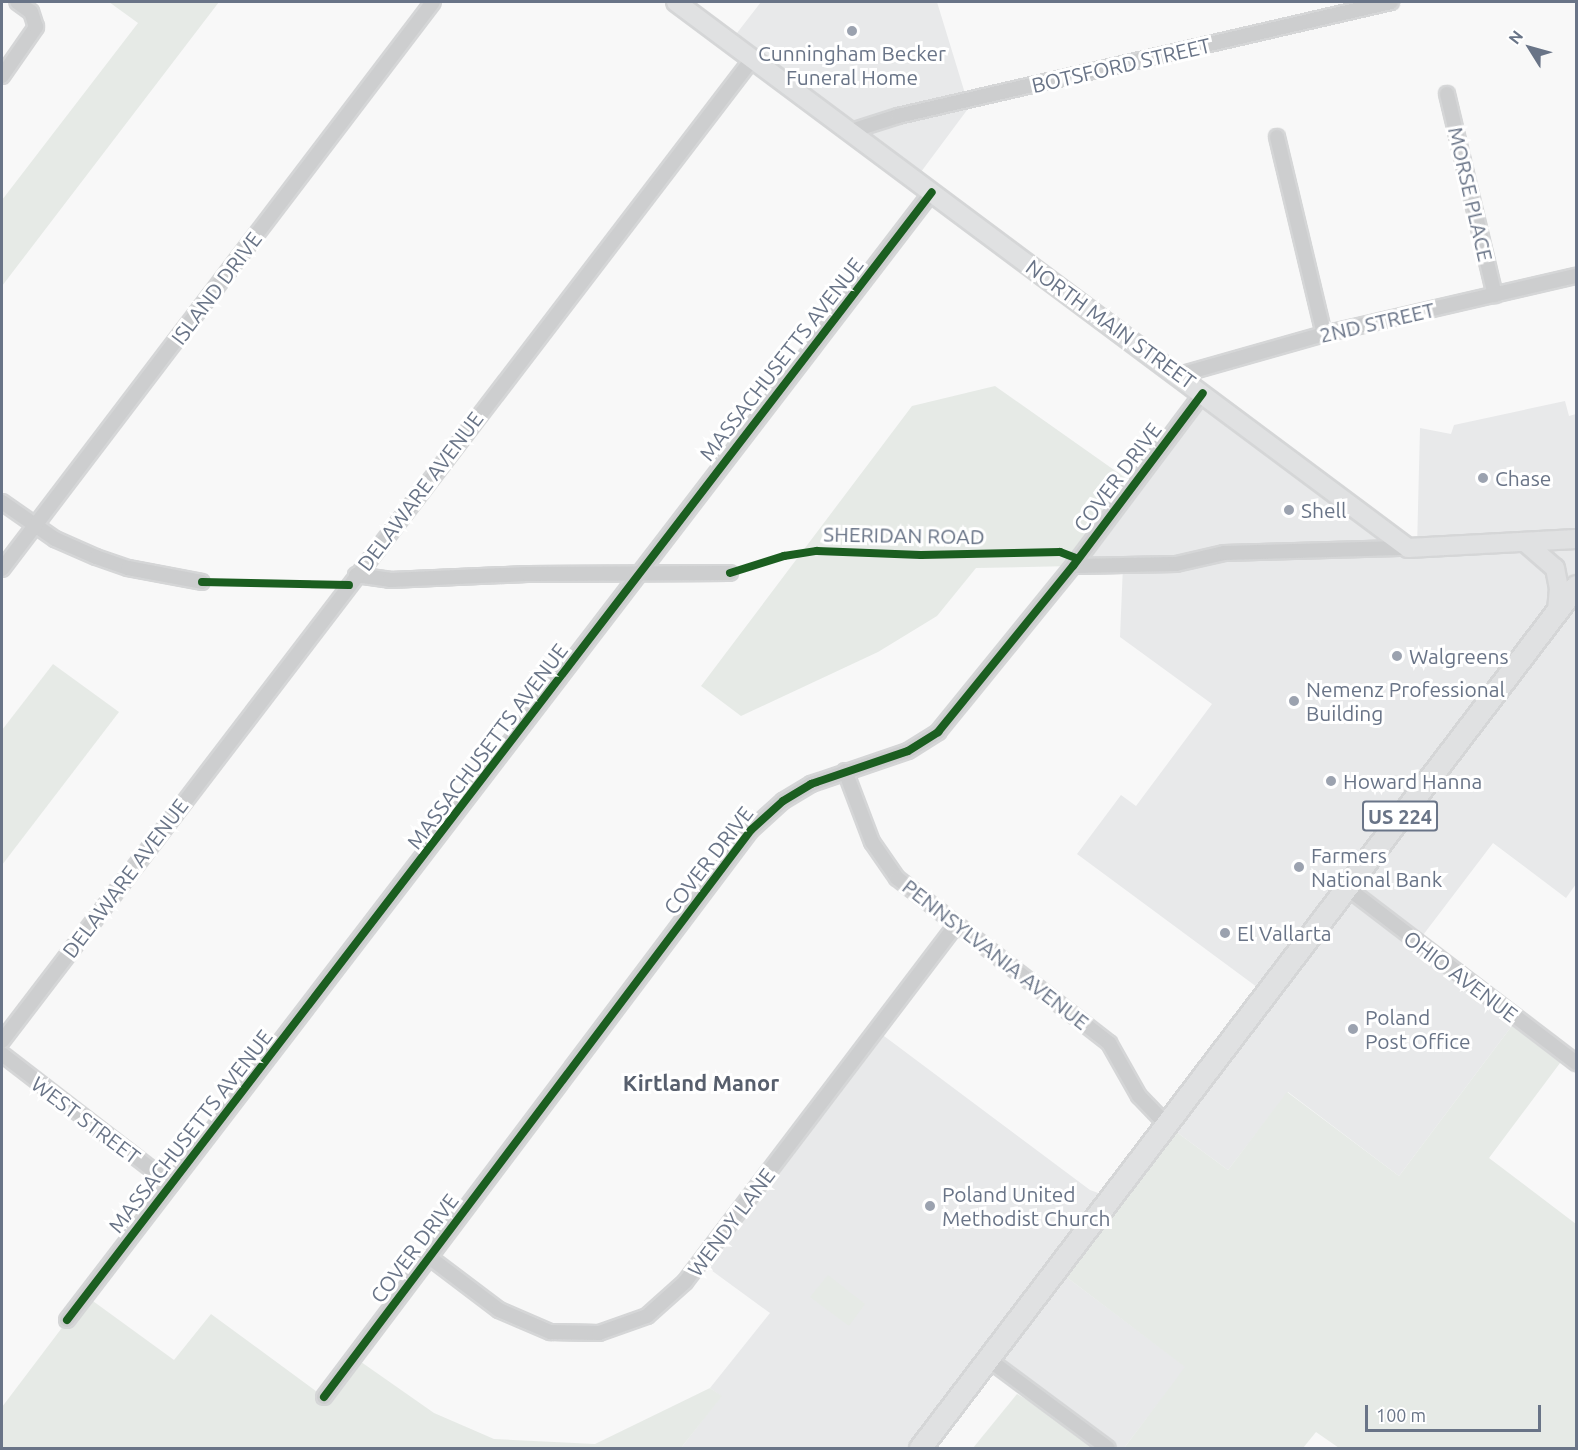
<!DOCTYPE html>
<html>
<head>
<meta charset="utf-8">
<style>
  body { margin:0 }
  #map { position:relative; width:1578px; height:1450px; overflow:hidden; background:#f8f8f8; font-family:Ubuntu,sans-serif }
  div>[style] { position:absolute }
  .built>* { inset:0; background:#e8e9ea }
  .green>* { inset:0; background:#e6eae6 }
  .roads { filter:drop-shadow(2px 0 #d5d6d7) drop-shadow(-2px 0 #d5d6d7) drop-shadow(0 2px #d5d6d7) drop-shadow(0 -2px #d5d6d7) }
  .minor>* { height:14px; margin:-7px; padding:0 7px; transform-origin:7px; border-radius:7px; background:#cdcecf }
  .secondary>* { height:18px; margin:-9px; padding:0 9px; transform-origin:9px; border-radius:9px; background:#e0e1e2 }
  .primary>* { height:21px; margin:-10.5px; padding:0 10.5px; transform-origin:10.5px; border-radius:10.5px; background:#e0e1e2 }
  .cycleway>* { height:8px; margin:-4px; padding:0 4px; transform-origin:4px; border-radius:4px; background:#1b5e20 }
  .dots>* { width:16px; height:16px; translate:-50% -50%; box-sizing:border-box; border:3px solid #fff; border-radius:50% }
  span { translate:-50% -50%; white-space:nowrap; text-align:center; line-height:1.15; -webkit-text-stroke:6px #fff; paint-order:stroke }
  .shield-label span { padding:2px 4px; background:#fff; border:2px solid; border-radius:4px; -webkit-text-stroke-width:0 }
  .shield-label { font-size:20px; color:#697487; font-weight:700 }
  .poi-label { font-size:21px; color:#697487 }
  .left { translate:0 -50%; text-align:left }
  .street-label { font-size:21px; color:#697487 }
  .neighbourhood-label { font-size:22px; color:#575f6d; font-weight:700 }
  .frame { position:absolute; inset:0; border:3px solid #697487; pointer-events:none }
  .north { position:absolute; left:1500px; top:18px; width:60px; height:60px; -webkit-text-stroke:4px #fff; paint-order:stroke; rotate:307deg; font-size:16px; font-weight:700; line-height:24px; text-align:center; color:#697487 }
  .north::after { content:''; display:block; margin:auto; width:21px; height:27px; background:#697487; clip-path:polygon(50% 0,100% 100%,50% 72%,0 100%) }
  .scale { position:absolute; left:1365px; top:1405px; width:176px; height:27px; box-sizing:border-box; border:3px solid #697487; border-top:0; padding-left:8px; font-size:18px; line-height:21px; white-space:nowrap; color:#697487; -webkit-text-stroke:4px #fff; paint-order:stroke }
</style>
</head>
<body>
<div id="map">
  <div class="built">
    <i style="clip-path:polygon(761px 2px,937px 2px,967px 100px,976px 98px,915px 180px,730px 42px)"></i>
    <i style="clip-path:polygon(1203px 393px,1417px 548px,1420px 428px,1451px 434px,1454px 425px,1565px 401px,1569px 416px,1576px 414px,1576px 884px,1566px 898px,1493px 843px,1417px 943px,1517px 1019px,1399px 1176px,1288px 1092px,1228px 1170px,1167px 1125px,1265px 993px,1077px 854px,1121px 795px,1136px 806px,1212px 704px,1120px 637px,1123px 565px,1073px 566px)"></i>
    <i style="clip-path:polygon(876px 1030px,1090px 1190px,1112px 1198px,1057px 1270px,1186px 1367px,1124px 1448px,1108px 1448px,988px 1359px,920px 1448px,681px 1448px,721px 1396px,710px 1388px,770px 1313px,700px 1262px)"></i>
  </div>
  <div class="green">
    <i style="clip-path:polygon(109px 2px,219px 2px,2px 286px,2px 200px,138px 23px)"></i>
    <i style="clip-path:polygon(995px 386px,1134px 484px,1073px 566px,976px 568px,937px 616px,878px 652px,741px 716px,701px 686px,912px 406px)"></i>
    <i style="clip-path:polygon(53px 664px,119px 712px,2px 865px,2px 730px)"></i>
    <i style="clip-path:polygon(1517px 1019px,1566px 1055px,1489px 1158px,1576px 1224px,1576px 1448px,1339px 1448px,1316px 1432px,1303px 1448px,1124px 1448px,1185px 1367px,1057px 1270px,1167px 1125px,1228px 1170px,1287px 1092px,1399px 1176px)"></i>
    <i style="clip-path:polygon(828px 1275px,865px 1304px,849px 1326px,810px 1297px)"></i>
    <i style="clip-path:polygon(86px 1296px,174px 1360px,211px 1314px,324px 1397px,354px 1357px,434px 1413px,494px 1439px,595px 1444px,710px 1388px,722px 1396px,681px 1448px,2px 1448px,2px 1407px)"></i>
    <i style="clip-path:polygon(1017px 1394px,1099px 1441px,1108px 1448px,973px 1448px)"></i>
  </div>
  <div class="roads">
    <div class="minor">
      <i style="left:2px;top:76px;width:60px;rotate:-55.2deg"></i>
      <i style="left:36px;top:27px;width:16px;rotate:-108deg"></i>
      <i style="left:31px;top:12px;width:17px;rotate:-144deg"></i>
      <i style="left:1447px;top:94px;width:207px;rotate:76.6deg"></i>
      <i style="left:851px;top:131px;width:49px;rotate:-17.7deg"></i>
      <i style="left:898px;top:116px;width:506px;rotate:-13.02deg"></i>
      <i style="left:1277px;top:137px;width:203px;rotate:76.6deg"></i>
      <i style="left:1179px;top:375px;width:151px;rotate:-15.8deg"></i>
      <i style="left:1324px;top:334px;width:259px;rotate:-13deg"></i>
      <i style="left:2px;top:502px;width:65px;rotate:34.9deg"></i>
      <i style="left:55px;top:539px;width:45px;rotate:23.7deg"></i>
      <i style="left:96px;top:557px;width:34px;rotate:19deg"></i>
      <i style="left:128px;top:568px;width:75px;rotate:10.7deg"></i>
      <i style="left:1073px;top:566px;width:103px;rotate:-1.1deg"></i>
      <i style="left:1176px;top:564px;width:49px;rotate:-12.9deg"></i>
      <i style="left:1224px;top:553px;width:184px;rotate:-1.6deg"></i>
      <i style="left:2px;top:569px;width:712px;rotate:-52.76deg"></i>
      <i style="left:356px;top:575px;width:34px;rotate:8deg"></i>
      <i style="left:390px;top:580px;width:137px;rotate:-2.5deg"></i>
      <i style="left:527px;top:574px;width:203px;rotate:-0.3deg"></i>
      <i style="left:845px;top:771px;width:76px;rotate:69.2deg"></i>
      <i style="left:872px;top:842px;width:44px;rotate:55.2deg"></i>
      <i style="left:897px;top:878px;width:269px;rotate:37.9deg"></i>
      <i style="left:1109px;top:1043px;width:61px;rotate:60.5deg"></i>
      <i style="left:1139px;top:1096px;width:40px;rotate:46deg"></i>
      <i style="left:1346px;top:887px;width:290px;rotate:37.4deg"></i>
      <i style="left:2px;top:1041px;width:1237px;rotate:-52.62deg"></i>
      <i style="left:2px;top:1054px;width:213px;rotate:37.6deg"></i>
      <i style="left:429px;top:1257px;width:88px;rotate:37.1deg"></i>
      <i style="left:499px;top:1310px;width:56px;rotate:23.3deg"></i>
      <i style="left:550px;top:1332px;width:49px;rotate:1.2deg"></i>
      <i style="left:599px;top:1333px;width:51px;rotate:-19.5deg"></i>
      <i style="left:647px;top:1316px;width:51px;rotate:-41.8deg"></i>
      <i style="left:685px;top:1282px;width:447px;rotate:-52.8deg"></i>
      <i style="left:67px;top:1320px;width:1421px;rotate:-52.52deg"></i>
      <i style="left:988px;top:1359px;width:149px;rotate:36.6deg"></i>
      <i style="left:324px;top:1397px;width:710px;rotate:-53.02deg"></i>
      <i style="left:751px;top:830px;width:43px;rotate:-42.2deg"></i>
      <i style="left:783px;top:801px;width:33px;rotate:-31deg"></i>
      <i style="left:811px;top:784px;width:102px;rotate:-18.8deg"></i>
      <i style="left:908px;top:751px;width:36px;rotate:-32deg"></i>
      <i style="left:938px;top:732px;width:214px;rotate:-50.9deg"></i>
      <i style="left:1073px;top:566px;width:216px;rotate:-53.1deg"></i>
    </div>
    <div class="secondary">
      <i style="left:676px;top:2px;width:913px;rotate:36.72deg"></i>
      <i style="left:1408px;top:548px;width:168px;rotate:-3.1deg"></i>
      <i style="left:1526px;top:543px;width:38px;rotate:41deg"></i>
      <i style="left:1555px;top:568px;width:20px;rotate:79deg"></i>
      <i style="left:1559px;top:588px;width:24px;rotate:95deg"></i>
    </div>
    <div class="primary">
      <i style="left:920px;top:1448px;width:1083px;rotate:-52.73deg"></i>
    </div>
  </div>
  <div class="cycleway">
    <i style="left:730px;top:573px;width:57px;rotate:-17.5deg"></i>
    <i style="left:784px;top:556px;width:33px;rotate:-9deg"></i>
    <i style="left:817px;top:551px;width:104px;rotate:2.2deg"></i>
    <i style="left:921px;top:555px;width:139px;rotate:-1.2deg"></i>
    <i style="left:1060px;top:552px;width:19px;rotate:21deg"></i>
    <i style="left:202px;top:582px;width:147px;rotate:1.2deg"></i>
    <i style="left:67px;top:1320px;width:1421px;rotate:-52.52deg"></i>
    <i style="left:324px;top:1397px;width:710px;rotate:-53.02deg"></i>
    <i style="left:751px;top:830px;width:43px;rotate:-42.2deg"></i>
    <i style="left:783px;top:801px;width:33px;rotate:-31deg"></i>
    <i style="left:811px;top:784px;width:102px;rotate:-18.8deg"></i>
    <i style="left:908px;top:751px;width:36px;rotate:-32deg"></i>
    <i style="left:938px;top:732px;width:214px;rotate:-50.9deg"></i>
    <i style="left:1073px;top:566px;width:216px;rotate:-53.1deg"></i>
  </div>
  <div class="dots">
    <i style="left:852px;top:31px;background:#9ba2af"></i>
    <i style="left:1483px;top:478px;background:#9ba2af"></i>
    <i style="left:1289px;top:510px;background:#9ba2af"></i>
    <i style="left:1397px;top:656px;background:#9ba2af"></i>
    <i style="left:1294px;top:701px;background:#9ba2af"></i>
    <i style="left:1331px;top:781px;background:#9ba2af"></i>
    <i style="left:1299px;top:867px;background:#9ba2af"></i>
    <i style="left:1225px;top:933px;background:#9ba2af"></i>
    <i style="left:1353px;top:1029px;background:#9ba2af"></i>
    <i style="left:930px;top:1206px;background:#9ba2af"></i>
  </div>
  <div class="shield-label">
    <span style="left:1400px;top:816px">US 224</span>
  </div>
  <div class="poi-label">
    <span style="left:852px;top:65px">Cunningham Becker<br>Funeral Home</span>
    <span class="left" style="left:1495px;top:478px">Chase</span>
    <span class="left" style="left:1301px;top:510px">Shell</span>
    <span class="left" style="left:1409px;top:656px">Walgreens</span>
    <span class="left" style="left:1306px;top:701px">Nemenz Professional<br>Building</span>
    <span class="left" style="left:1343px;top:781px">Howard Hanna</span>
    <span class="left" style="left:1311px;top:867px">Farmers<br>National Bank</span>
    <span class="left" style="left:1237px;top:933px">El Vallarta</span>
    <span class="left" style="left:1365px;top:1029px">Poland<br>Post Office</span>
    <span class="left" style="left:942px;top:1206px">Poland United<br>Methodist Church</span>
  </div>
  <div class="street-label">
    <span style="left:1121px;top:65px;rotate:-13deg">BOTSFORD STREET</span>
    <span style="left:1471px;top:194px;rotate:77deg">MORSE PLACE</span>
    <span style="left:216px;top:288px;rotate:-53deg">ISLAND DRIVE</span>
    <span style="left:1377px;top:322px;rotate:-13deg">2ND STREET</span>
    <span style="left:1111px;top:324px;rotate:36deg">NORTH MAIN STREET</span>
    <span style="left:781px;top:359px;rotate:-52deg">MASSACHUSETTS AVENUE</span>
    <span style="left:1117px;top:477px;rotate:-53deg">COVER DRIVE</span>
    <span style="left:420px;top:491px;rotate:-53deg">DELAWARE AVENUE</span>
    <span style="left:904px;top:535px;rotate:1deg">SHERIDAN ROAD</span>
    <span style="left:487px;top:746px;rotate:-53deg">MASSACHUSETTS AVENUE</span>
    <span style="left:708px;top:860px;rotate:-52deg">COVER DRIVE</span>
    <span style="left:125px;top:878px;rotate:-53deg">DELAWARE AVENUE</span>
    <span style="left:996px;top:954px;rotate:38deg">PENNSYLVANIA AVENUE</span>
    <span style="left:1461px;top:976px;rotate:37deg">OHIO AVENUE</span>
    <span style="left:86px;top:1120px;rotate:37deg">WEST STREET</span>
    <span style="left:190px;top:1131px;rotate:-52deg">MASSACHUSETTS AVENUE</span>
    <span style="left:731px;top:1222px;rotate:-53deg">WENDY LANE</span>
    <span style="left:414px;top:1248px;rotate:-53deg">COVER DRIVE</span>
  </div>
  <div class="neighbourhood-label">
    <span style="left:701px;top:1083px">Kirtland Manor</span>
  </div>
  <div class="frame"></div>
  <div class="north">N</div>
  <div class="scale">100 m</div>
</div>
</body>
</html>
